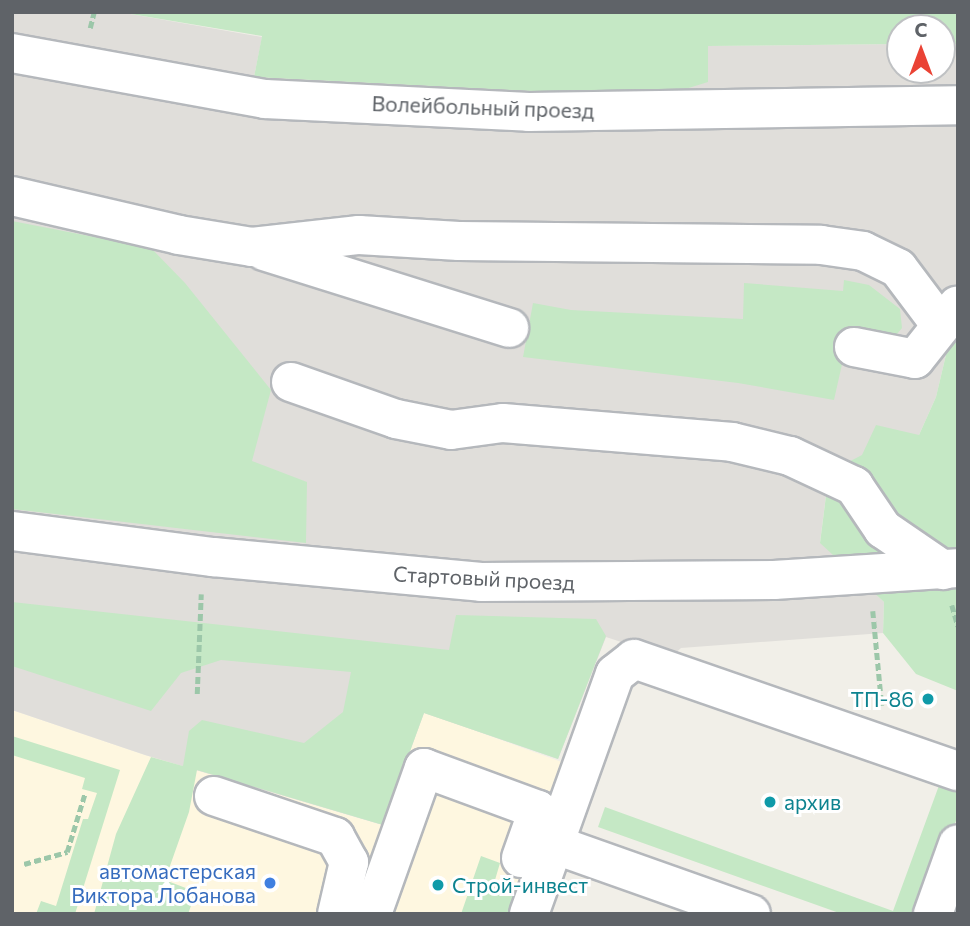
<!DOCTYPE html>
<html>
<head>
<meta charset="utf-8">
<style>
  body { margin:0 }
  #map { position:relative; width:970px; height:926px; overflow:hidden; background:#f1efe8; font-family:Commissioner,sans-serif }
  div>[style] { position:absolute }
  .commercial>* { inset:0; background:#fef7e0 }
  .industrial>* { inset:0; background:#e0deda }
  .green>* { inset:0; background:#c5e8c5 }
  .path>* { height:4.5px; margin-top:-2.25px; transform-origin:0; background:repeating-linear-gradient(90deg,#9cc7a9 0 7px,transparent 0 10.5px) }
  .roads { filter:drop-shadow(2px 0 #b5b8bc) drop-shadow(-2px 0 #b5b8bc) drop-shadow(0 2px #b5b8bc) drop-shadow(0 -2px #b5b8bc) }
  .minor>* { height:38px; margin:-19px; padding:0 19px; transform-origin:19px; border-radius:19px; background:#fff }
  .dots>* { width:19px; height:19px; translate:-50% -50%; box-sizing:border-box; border:4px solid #fff; border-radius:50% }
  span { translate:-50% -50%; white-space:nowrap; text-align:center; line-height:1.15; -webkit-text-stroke:6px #fff; paint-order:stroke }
  .street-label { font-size:21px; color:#5f6368 }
  .culture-label { font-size:21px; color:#0d838f }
  .right { translate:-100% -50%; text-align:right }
  .left { translate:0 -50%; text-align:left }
  .shop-label { font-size:21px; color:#366cbe }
  .frame { position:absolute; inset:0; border:14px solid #5f6368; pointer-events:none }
  .north { position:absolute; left:886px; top:14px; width:70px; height:70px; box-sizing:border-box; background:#fff; border:2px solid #bfc1c3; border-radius:50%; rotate:0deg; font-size:19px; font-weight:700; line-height:28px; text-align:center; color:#5f6368 }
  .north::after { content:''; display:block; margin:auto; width:24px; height:32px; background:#ea4335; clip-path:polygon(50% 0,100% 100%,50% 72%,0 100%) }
</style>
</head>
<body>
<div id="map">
  <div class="commercial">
    <i style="clip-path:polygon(12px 710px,145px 755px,382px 825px,424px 712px,570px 765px,516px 914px,12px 914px)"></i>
  </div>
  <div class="industrial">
    <i style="clip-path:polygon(12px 12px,119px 12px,262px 37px,254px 77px,707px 46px,900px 44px,900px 70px,942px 70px,942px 44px,958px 44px,958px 335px,949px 342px,936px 397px,919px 435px,829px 472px,820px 542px,884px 602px,883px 633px,681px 648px,670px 658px,606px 637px,558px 759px,424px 713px,383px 825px,145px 755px,12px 710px)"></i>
  </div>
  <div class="green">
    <i style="clip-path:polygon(119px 12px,958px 12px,958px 44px,942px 44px,942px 28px,900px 28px,900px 44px,708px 46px,708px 82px,679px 91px,631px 96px,254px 77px,262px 36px)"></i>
    <i style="clip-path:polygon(12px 221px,151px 248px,185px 283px,271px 390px,252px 461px,307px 482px,306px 543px,12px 509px)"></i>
    <i style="clip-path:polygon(844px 280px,869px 285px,900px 309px,902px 328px,892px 340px,849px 333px,834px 400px,738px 383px,523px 357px,533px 303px,571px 310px,743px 319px,744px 283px,843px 291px)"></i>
    <i style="clip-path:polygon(958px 335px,958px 691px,916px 674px,883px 633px,884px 602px,820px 543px,829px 472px,862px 455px,876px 425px,919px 435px,936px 397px,949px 342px)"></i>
    <i style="clip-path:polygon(12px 602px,449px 650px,456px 615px,596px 619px,606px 636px,558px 759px,424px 713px,383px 825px,197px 770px,189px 812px,165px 880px,196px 892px,188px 914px,94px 914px,116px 834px,151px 757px,183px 766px,189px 731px,202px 720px,304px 743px,343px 712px,351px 672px,221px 660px,181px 673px,151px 711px,12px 666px)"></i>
    <i style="clip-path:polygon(12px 736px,120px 770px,75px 914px,36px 914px,41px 901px,56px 906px,83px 819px,88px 819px,97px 793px,82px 789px,85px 778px,12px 755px)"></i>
    <i style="clip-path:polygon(941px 780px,958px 787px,958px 815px,923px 914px,842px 914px,598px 827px,605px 807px,893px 911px)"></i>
    <i style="clip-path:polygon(481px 856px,500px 863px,495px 880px,524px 894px,516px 914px,461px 914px)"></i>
  </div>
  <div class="path">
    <i style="left:90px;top:28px;width:16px;rotate:-76deg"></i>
    <i style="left:952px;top:605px;width:22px;rotate:74deg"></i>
    <i style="left:873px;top:611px;width:95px;rotate:84.6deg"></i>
    <i style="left:197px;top:694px;width:100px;rotate:-87.7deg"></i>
    <i style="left:24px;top:864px;width:45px;rotate:-15.6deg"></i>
    <i style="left:67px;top:852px;width:62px;rotate:-73deg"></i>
  </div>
  <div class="roads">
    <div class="minor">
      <i style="left:12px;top:53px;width:257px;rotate:10.3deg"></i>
      <i style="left:265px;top:99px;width:264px;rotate:2.8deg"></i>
      <i style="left:529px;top:112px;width:429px;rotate:-0.9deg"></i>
      <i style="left:12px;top:196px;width:171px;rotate:13.1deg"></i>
      <i style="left:179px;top:235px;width:74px;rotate:9.3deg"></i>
      <i style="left:252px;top:247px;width:108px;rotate:-6.4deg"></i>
      <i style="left:359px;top:235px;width:100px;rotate:3.4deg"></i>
      <i style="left:459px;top:241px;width:362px;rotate:0.6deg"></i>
      <i style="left:821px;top:245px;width:42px;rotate:8.1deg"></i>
      <i style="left:863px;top:251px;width:39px;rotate:26deg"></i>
      <i style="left:898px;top:268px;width:70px;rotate:53.1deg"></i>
      <i style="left:264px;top:251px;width:257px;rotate:17.4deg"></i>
      <i style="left:854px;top:347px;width:62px;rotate:11.1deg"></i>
      <i style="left:915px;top:359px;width:68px;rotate:-51.6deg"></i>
      <i style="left:291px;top:382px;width:111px;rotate:19.4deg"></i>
      <i style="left:396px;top:419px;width:56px;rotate:11.3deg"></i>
      <i style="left:451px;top:430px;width:52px;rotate:-7.7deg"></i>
      <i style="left:503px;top:423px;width:230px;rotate:4.7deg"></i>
      <i style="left:732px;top:442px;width:60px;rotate:13.6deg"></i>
      <i style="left:790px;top:456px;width:71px;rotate:25.1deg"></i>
      <i style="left:854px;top:486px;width:52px;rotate:56deg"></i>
      <i style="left:883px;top:529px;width:73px;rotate:34.3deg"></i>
      <i style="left:12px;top:531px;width:203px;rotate:7.4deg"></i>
      <i style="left:213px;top:557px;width:269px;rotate:5.3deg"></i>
      <i style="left:481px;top:582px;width:293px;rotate:-0.4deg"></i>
      <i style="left:774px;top:580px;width:184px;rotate:-3.7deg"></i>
      <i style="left:214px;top:796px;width:128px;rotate:18.7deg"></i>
      <i style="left:335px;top:837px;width:29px;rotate:61deg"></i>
      <i style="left:349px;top:862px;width:53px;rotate:103deg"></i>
      <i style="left:553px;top:844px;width:210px;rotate:19.5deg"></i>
      <i style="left:372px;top:914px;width:155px;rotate:-70.4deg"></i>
      <i style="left:424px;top:768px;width:121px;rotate:20.2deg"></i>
      <i style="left:538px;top:810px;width:51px;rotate:109.5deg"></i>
      <i style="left:529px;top:914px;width:255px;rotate:-70.3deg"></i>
      <i style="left:615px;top:674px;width:24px;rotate:-38deg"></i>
      <i style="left:634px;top:659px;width:343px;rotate:19.1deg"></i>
      <i style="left:933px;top:914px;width:74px;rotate:-70.3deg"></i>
    </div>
  </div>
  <div class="dots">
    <i style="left:928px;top:699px;background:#0f9aa8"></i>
    <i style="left:770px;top:802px;background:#0f9aa8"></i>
    <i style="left:270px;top:883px;background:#3f7fe0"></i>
    <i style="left:438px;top:885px;background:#0f9aa8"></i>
  </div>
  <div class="street-label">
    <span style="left:483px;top:107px;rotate:2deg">Волейбольный проезд</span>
    <span style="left:484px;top:578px;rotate:3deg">Стартовый проезд</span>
  </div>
  <div class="culture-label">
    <span class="right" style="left:914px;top:699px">ТП-86</span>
    <span class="left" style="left:784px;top:802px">архив</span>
    <span class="left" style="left:452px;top:885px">Строй-инвест</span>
  </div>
  <div class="shop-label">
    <span class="right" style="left:256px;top:883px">автомастерская<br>Виктора Лобанова</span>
  </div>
  <div class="frame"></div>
  <div class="north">С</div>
</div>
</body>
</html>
